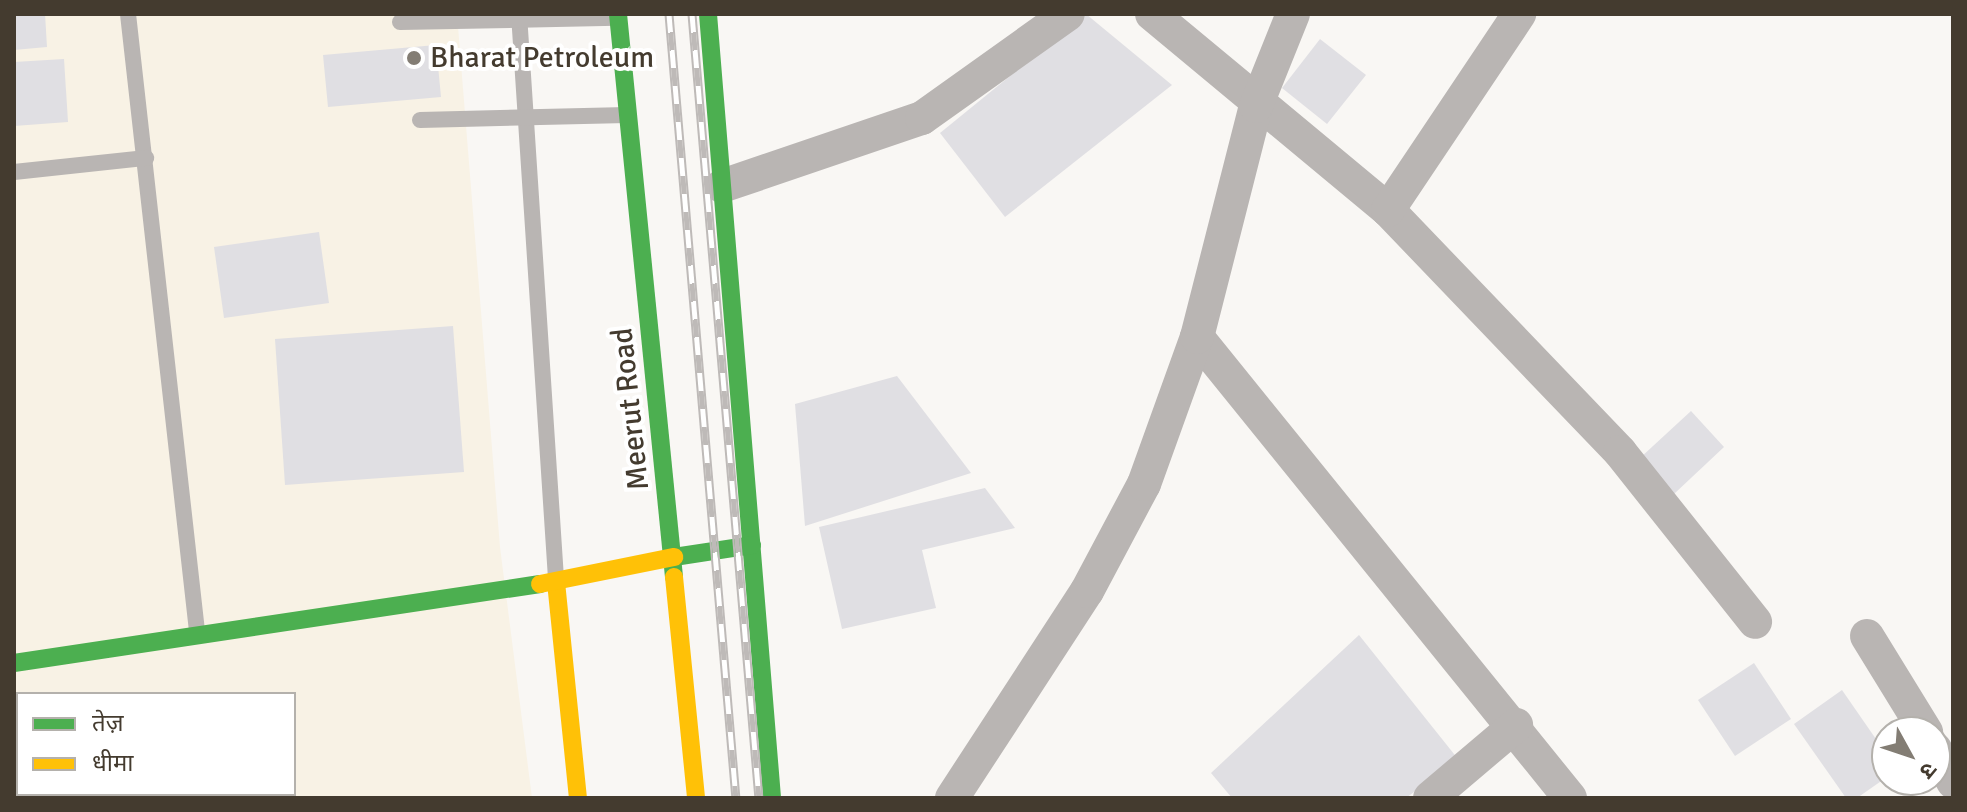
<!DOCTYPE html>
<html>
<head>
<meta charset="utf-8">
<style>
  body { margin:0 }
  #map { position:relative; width:1967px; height:812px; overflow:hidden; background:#f9f7f4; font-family:Signika,"Noto Sans Devanagari",sans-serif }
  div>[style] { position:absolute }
  .industrial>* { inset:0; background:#f8f2e5 }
  .building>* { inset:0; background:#e0dfe3 }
  .lane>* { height:16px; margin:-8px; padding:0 8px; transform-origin:8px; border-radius:8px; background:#b9b5b3 }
  .street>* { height:34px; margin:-17px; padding:0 17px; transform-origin:17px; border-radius:17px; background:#b9b5b3 }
  .fast>* { height:18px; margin:-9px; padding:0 9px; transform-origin:9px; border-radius:9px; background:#4caf50 }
  .slow>* { height:18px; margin:-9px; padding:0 9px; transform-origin:9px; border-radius:9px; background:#ffc107 }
  .rail>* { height:9px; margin-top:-4.5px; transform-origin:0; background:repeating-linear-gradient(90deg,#fff 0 18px,#bebab8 0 36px); box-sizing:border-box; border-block:2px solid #bebab8 }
  .dots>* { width:22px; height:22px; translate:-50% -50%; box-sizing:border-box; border:4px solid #fff; border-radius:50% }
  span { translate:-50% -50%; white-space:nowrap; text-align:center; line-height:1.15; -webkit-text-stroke:8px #fff; paint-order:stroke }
  .poi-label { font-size:30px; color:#443b2f }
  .left { translate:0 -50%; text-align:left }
  .street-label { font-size:30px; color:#443b2f }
  .frame { position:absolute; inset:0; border:16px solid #443b2f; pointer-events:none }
  .legend { position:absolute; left:16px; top:692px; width:280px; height:104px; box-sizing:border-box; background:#fff; border:2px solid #b4b1ac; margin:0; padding:10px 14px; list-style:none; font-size:24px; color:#443b2f }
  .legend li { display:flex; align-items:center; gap:16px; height:40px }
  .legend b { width:40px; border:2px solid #b4b1ac }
  .north { position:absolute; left:1871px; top:716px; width:80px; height:80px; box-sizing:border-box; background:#fff; border:2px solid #b4b1ac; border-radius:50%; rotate:130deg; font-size:22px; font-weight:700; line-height:32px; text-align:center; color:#443b2f }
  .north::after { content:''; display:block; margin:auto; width:28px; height:36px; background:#837d74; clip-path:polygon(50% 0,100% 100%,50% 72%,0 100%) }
</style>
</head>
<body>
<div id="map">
  <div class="industrial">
    <i style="clip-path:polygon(evenodd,14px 14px,457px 14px,500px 547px,532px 798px,14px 798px,14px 14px,18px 694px,294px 694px,294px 794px,18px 794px,18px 694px)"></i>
  </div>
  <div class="building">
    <i style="clip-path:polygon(14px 14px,45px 14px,47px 47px,14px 50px)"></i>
    <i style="clip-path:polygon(1086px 14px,1172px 85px,1005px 217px,940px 133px)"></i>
    <i style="clip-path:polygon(1320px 39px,1366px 75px,1327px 124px,1282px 88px)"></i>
    <i style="clip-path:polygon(436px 45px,441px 97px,328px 107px,323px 55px)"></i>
    <i style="clip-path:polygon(64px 59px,68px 122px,14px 126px,14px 62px)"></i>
    <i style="clip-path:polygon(319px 232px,329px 303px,224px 318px,214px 247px)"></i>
    <i style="clip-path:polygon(453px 326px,464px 472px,285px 485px,275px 339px)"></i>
    <i style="clip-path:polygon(897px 376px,971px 473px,805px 526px,795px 404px)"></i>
    <i style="clip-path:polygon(1691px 411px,1724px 447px,1674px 494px,1640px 458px)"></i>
    <i style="clip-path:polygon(985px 488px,1015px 528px,922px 550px,936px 608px,842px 629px,819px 527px)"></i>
    <i style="clip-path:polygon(1359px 635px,1458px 759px,1406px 798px,1232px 798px,1211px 773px)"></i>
    <i style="clip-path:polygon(1754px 663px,1791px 719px,1735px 756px,1698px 700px)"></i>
    <i style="clip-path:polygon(1842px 690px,1887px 755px,1887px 777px,1857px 798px,1846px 798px,1794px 724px)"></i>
  </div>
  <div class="lane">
    <i style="left:128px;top:14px;width:621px;rotate:83.62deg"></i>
    <i style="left:519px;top:14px;width:566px;rotate:86.25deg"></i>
    <i style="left:400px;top:22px;width:216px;rotate:-1.1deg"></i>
    <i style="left:420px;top:120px;width:207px;rotate:-1.4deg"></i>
    <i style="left:14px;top:172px;width:133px;rotate:-6.1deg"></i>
  </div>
  <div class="street">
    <i style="left:1152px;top:14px;width:307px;rotate:39.7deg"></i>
    <i style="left:1388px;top:210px;width:335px;rotate:46.2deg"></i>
    <i style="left:1620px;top:452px;width:217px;rotate:51.5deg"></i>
    <i style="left:722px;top:186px;width:211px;rotate:-18.8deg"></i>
    <i style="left:922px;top:118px;width:179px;rotate:-35.5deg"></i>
    <i style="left:1388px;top:210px;width:236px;rotate:-56.2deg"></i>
    <i style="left:1197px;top:337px;width:593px;rotate:51.02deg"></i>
    <i style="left:1867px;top:636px;width:113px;rotate:58.4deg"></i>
    <i style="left:1935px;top:749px;width:38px;rotate:61deg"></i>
    <i style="left:952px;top:798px;width:247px;rotate:-56.9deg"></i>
    <i style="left:1087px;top:591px;width:121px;rotate:-62deg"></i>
    <i style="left:1144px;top:484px;width:156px;rotate:-70.2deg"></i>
    <i style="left:1197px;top:337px;width:238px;rotate:-75.7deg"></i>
    <i style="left:1256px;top:106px;width:99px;rotate:-68.1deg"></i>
    <i style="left:1430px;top:798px;width:113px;rotate:-40.3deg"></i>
  </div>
  <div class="fast">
    <i style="left:618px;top:14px;width:566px;rotate:84.32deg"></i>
    <i style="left:708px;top:14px;width:787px;rotate:85.33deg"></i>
    <i style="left:674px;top:557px;width:79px;rotate:-8.7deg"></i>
    <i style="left:14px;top:663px;width:532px;rotate:-8.54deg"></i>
  </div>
  <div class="slow">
    <i style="left:674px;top:577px;width:222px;rotate:84.3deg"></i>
    <i style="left:556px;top:582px;width:217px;rotate:84.2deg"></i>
    <i style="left:540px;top:584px;width:137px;rotate:-11.4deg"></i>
  </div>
  <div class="rail">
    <i style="left:669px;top:14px;width:787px;rotate:85.12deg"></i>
    <i style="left:692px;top:14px;width:787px;rotate:85.12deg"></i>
  </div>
  <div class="dots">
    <i style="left:414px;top:58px;background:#837d74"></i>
  </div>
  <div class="poi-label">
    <span class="left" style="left:430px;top:58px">Bharat Petroleum</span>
  </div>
  <div class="street-label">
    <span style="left:631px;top:409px;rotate:-96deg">Meerut Road</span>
  </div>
  <div class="frame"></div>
  <ul class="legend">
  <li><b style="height:10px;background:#4caf50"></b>तेज़</li>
  <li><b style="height:10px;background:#ffc107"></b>धीमा</li>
  </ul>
  <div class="north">उ</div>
</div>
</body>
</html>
